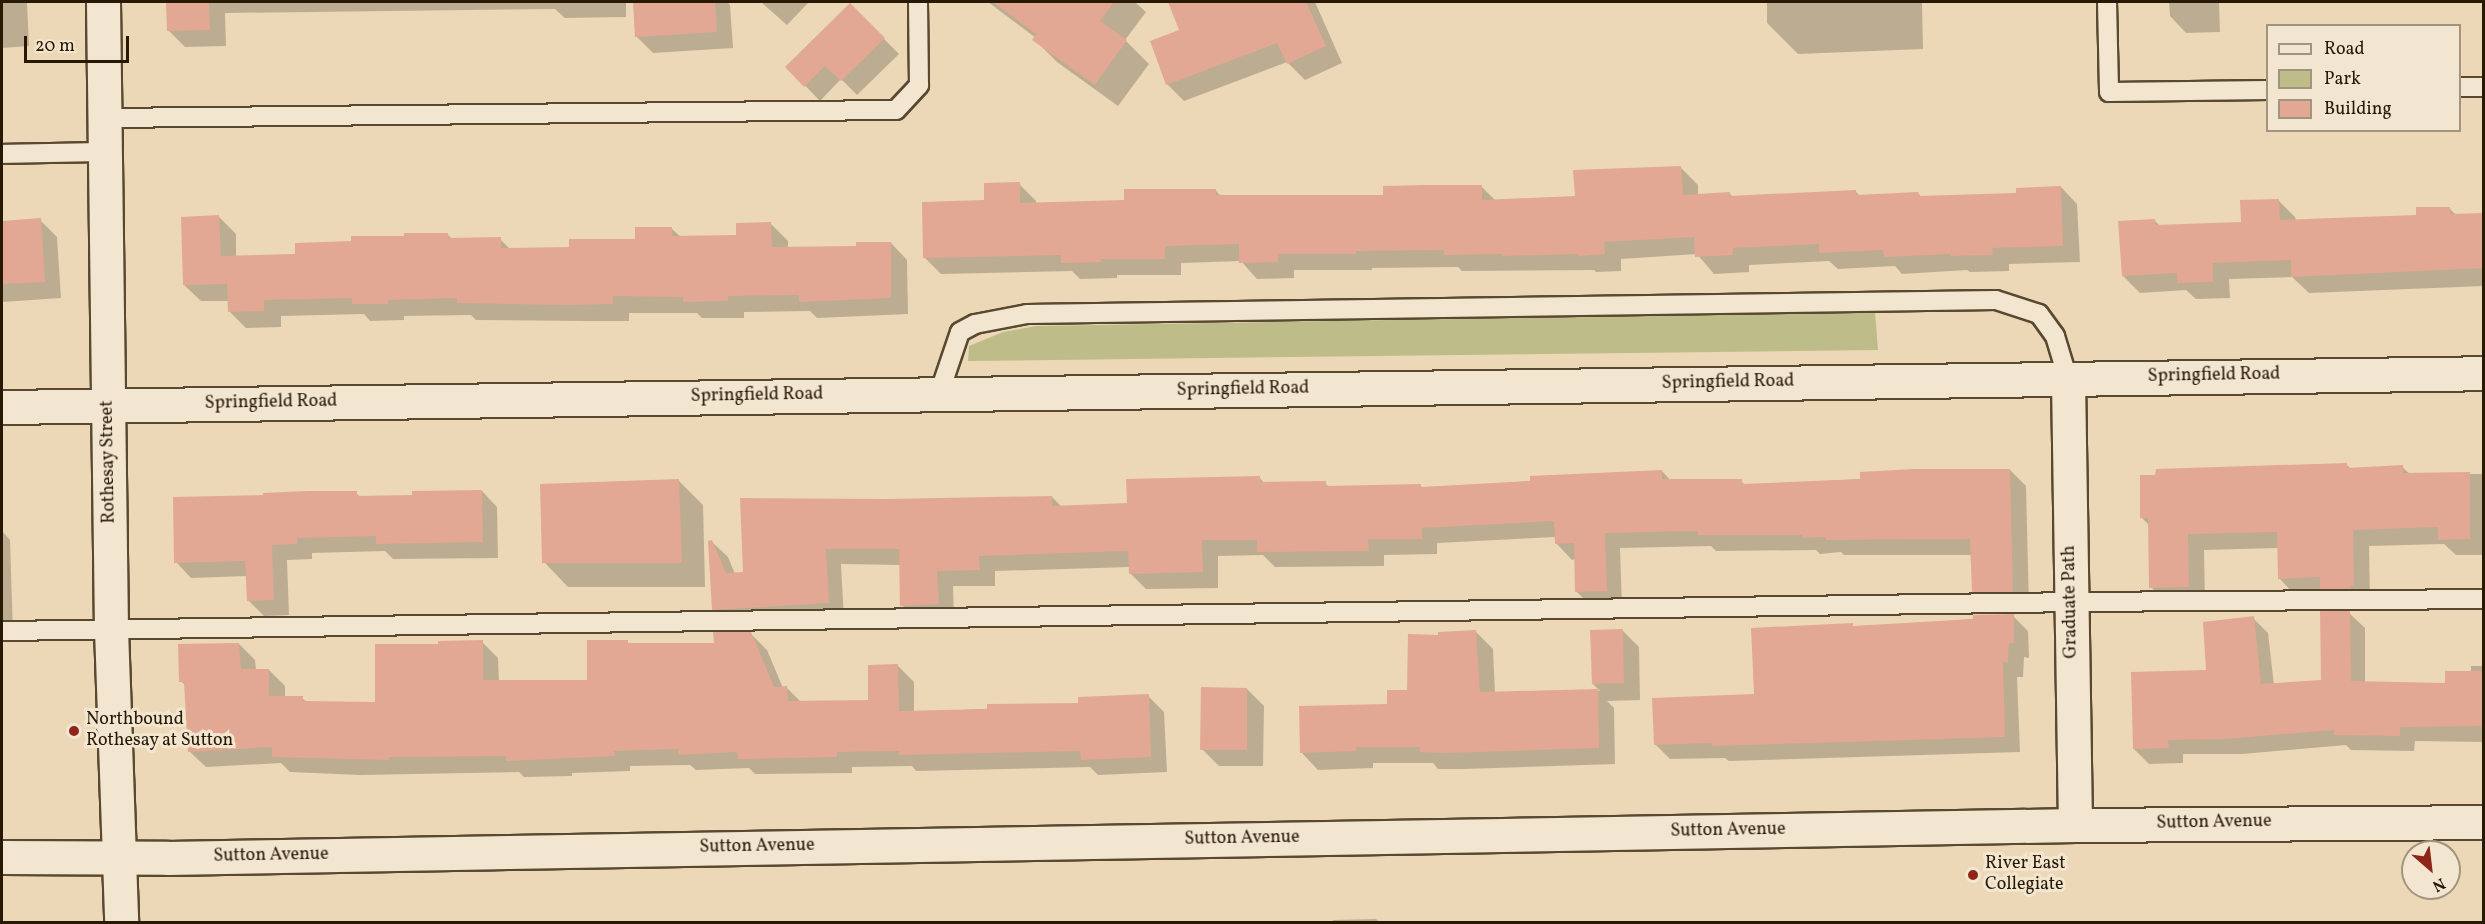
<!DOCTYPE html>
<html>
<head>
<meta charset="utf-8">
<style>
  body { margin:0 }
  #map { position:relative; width:2485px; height:924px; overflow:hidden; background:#ecd8b6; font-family:Vollkorn,serif }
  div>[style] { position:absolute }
  .green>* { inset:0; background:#bebd89 }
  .shadow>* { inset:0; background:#0003 }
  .building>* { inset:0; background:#e2a893 }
  .roads { filter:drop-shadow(2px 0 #594930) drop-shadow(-2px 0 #594930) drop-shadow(0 2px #594930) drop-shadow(0 -2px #594930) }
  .service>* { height:18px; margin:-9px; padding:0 9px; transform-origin:9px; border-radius:9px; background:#f3e6d0 }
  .minor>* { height:33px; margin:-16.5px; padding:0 16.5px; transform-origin:16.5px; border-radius:16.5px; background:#f3e6d0 }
  .tertiary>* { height:33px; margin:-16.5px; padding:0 16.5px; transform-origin:16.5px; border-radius:16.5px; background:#f3e6d0 }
  .dots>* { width:16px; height:16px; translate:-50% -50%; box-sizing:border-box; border:3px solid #f3e6d0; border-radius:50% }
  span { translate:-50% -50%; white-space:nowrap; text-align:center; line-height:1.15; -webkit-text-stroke:6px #f3e6d0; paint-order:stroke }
  .street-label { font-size:18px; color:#281904 }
  .poi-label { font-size:18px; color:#281904 }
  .left { translate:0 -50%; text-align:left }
  .frame { position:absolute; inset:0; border:3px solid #281904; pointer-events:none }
  .legend { position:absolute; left:2266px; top:24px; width:195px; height:108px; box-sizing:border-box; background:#f3e6d0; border:2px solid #a2947e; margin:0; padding:8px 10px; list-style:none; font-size:18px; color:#281904 }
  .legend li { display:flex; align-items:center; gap:12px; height:30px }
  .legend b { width:30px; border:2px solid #a2947e }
  .north { position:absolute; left:2401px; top:840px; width:60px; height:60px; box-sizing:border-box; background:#f3e6d0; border:2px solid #a2947e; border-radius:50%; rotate:152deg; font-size:16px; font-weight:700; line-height:24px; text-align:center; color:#281904 }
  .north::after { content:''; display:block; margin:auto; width:21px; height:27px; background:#8f2418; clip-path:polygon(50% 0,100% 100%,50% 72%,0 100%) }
  .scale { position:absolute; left:24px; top:36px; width:105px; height:27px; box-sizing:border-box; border:3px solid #281904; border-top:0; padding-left:8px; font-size:18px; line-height:21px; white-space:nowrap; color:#281904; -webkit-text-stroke:4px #f3e6d0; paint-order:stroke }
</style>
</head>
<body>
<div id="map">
  <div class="green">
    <i style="clip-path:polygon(1875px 312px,1878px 350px,968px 361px,969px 346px,1003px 332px,1036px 326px)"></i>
  </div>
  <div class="shadow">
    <i style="clip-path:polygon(2px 2px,27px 2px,29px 46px,2px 48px)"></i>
    <i style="clip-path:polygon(168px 2px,626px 2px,626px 17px,565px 18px,555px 9px,225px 13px,226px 46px,185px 47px,168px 30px)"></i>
    <i style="clip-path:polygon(634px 2px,727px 2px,730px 5px,733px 48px,653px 53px,636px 36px)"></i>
    <i style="clip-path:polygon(761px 2px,809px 2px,787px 25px)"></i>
    <i style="clip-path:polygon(988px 2px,1135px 2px,1146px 12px,1125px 40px,1149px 64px,1118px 106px,1057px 62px,1034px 39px,1036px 38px)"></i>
    <i style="clip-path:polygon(1169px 2px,1315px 2px,1342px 63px,1305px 80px,1287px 62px,1184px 101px,1167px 84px,1181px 30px)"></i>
    <i style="clip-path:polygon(1767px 2px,1922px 2px,1923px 49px,1798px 54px,1767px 23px)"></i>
    <i style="clip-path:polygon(2169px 2px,2219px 2px,2220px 32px,2186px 33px,2170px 16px)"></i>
    <i style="clip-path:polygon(850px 5px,899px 54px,857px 95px,841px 79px,820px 101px,787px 67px)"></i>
    <i style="clip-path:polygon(1681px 168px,1698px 185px,1698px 195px,1729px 193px,1733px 197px,1855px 191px,1861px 197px,1918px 193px,1922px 198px,2018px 195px,2061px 187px,2077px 204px,2080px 262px,2009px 264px,2009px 271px,1970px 272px,1967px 270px,1902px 274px,1895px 266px,1838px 269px,1829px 261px,1749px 265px,1749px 272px,1714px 274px,1697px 254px,1621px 259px,1621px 271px,1596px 272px,1594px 270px,1462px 271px,1458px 267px,1372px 268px,1372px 270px,1294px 270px,1294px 278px,1257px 279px,1241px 261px,1181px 263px,1181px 275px,1117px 275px,1117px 278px,1080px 279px,1072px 271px,941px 274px,924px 257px,986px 202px,1019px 184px,1036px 201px,1036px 204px,1125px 202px,1215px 190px,1221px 196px,1384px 196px,1481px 186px,1496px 201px,1576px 198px)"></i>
    <i style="clip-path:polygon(2278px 200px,2295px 217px,2296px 221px,2418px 216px,2449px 208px,2456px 215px,2484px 215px,2484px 286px,2309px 293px,2292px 277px,2229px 279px,2230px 298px,2196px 299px,2186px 290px,2140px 293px,2123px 276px,2154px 220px,2160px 226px,2242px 223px)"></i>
    <i style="clip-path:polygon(219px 217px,236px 234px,236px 257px,297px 255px,353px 243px,447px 234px,452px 239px,500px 239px,511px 250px,570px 249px,637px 240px,672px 229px,681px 237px,737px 237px,771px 224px,788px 241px,788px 248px,858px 248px,891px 243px,907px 260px,908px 314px,817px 318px,810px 311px,744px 312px,744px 318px,702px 318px,697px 313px,629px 313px,629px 321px,587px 321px,476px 320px,471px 315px,404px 316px,404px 320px,370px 321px,364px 314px,281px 316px,281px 327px,246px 328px,229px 311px,229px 301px,201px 301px,184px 285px)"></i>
    <i style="clip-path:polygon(40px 220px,57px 237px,61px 298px,2px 302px,2px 222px)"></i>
    <i style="clip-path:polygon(2346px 464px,2351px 469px,2402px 467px,2410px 474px,2484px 474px,2484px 584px,2483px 555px,2456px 555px,2444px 544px,2369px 546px,2370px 601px,2295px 595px,2279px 578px,2278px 548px,2204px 550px,2205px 603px,2167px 604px,2151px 587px,2149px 525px,2141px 517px)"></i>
    <i style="clip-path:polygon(2010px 470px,2026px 486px,2029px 607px,1990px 608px,1974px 591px,1972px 555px,1844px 555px,1841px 552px,1820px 554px,1816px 550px,1716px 551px,1711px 546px,1620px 548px,1622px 607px,1593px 608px,1577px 592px,1576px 559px,1572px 560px,1556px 543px,1556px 537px,1437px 543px,1437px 554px,1384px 555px,1384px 566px,1275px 567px,1263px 555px,1218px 556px,1218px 588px,1146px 589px,1130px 573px,1130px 567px,995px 571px,995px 586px,953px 586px,954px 620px,918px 621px,902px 605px,900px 565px,841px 564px,844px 619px,730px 625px,714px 609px,711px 541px,728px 557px,735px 574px,744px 573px,888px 501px,1052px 497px,1062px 507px,1129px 505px,1259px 477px,1265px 484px,1325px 483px,1330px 488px,1421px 486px,1423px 489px,1662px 471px,1671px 481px,1741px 481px,1746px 486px)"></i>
    <i style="clip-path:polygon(679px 481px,703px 505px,705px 587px,568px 587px,544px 562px)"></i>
    <i style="clip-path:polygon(482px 491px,497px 507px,498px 558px,393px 559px,385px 551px,312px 553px,312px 559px,287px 560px,289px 615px,264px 616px,248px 600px,247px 576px,191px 578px,176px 562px,356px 493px,360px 497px,414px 497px)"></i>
    <i style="clip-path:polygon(2px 531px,10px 540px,13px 634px,2px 634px)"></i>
    <i style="clip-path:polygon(2349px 613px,2365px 628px,2365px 683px,2446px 684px,2471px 673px,2471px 666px,2484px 666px,2484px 742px,2415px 741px,2414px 751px,2351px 750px,2346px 745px,2242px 754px,2183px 754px,2183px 763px,2149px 764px,2134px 749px,2207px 672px,2253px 618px,2268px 633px,2274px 685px,2323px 681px)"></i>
    <i style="clip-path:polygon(2013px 616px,2028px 631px,2029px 658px,2024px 657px,2023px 677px,2017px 677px,2020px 752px,1729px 761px,1725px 758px,1670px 759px,1655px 744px,1755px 696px,1852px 625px,1855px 628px)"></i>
    <i style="clip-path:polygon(1622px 630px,1639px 647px,1640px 700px,1607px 701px,1614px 708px,1615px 764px,1464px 769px,1438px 769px,1433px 763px,1373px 763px,1373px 768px,1318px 770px,1302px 753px,1409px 692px,1439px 636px,1476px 632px,1493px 649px,1495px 693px,1600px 691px,1593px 684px)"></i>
    <i style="clip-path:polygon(750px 633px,767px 650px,783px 688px,787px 688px,801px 702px,870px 702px,898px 666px,914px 682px,914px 712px,1080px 705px,1148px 696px,1164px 712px,1167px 772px,1098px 775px,1090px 767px,916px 771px,912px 766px,852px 767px,852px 773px,755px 774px,749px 768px,696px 770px,690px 765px,630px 766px,630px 771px,572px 773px,572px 776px,524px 777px,519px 772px,360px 775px,290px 772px,281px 763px,206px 767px,189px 751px,186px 686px,181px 681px,239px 644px,255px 660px,256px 670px,269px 670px,285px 686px,285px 697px,302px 698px,308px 703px,376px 703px,440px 646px,482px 642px,498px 658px,499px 682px,589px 681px,627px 641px,630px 645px,716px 644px)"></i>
    <i style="clip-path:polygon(1247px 689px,1264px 706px,1263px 766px,1219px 766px,1202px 749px)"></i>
    <i style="clip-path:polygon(1376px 919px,1379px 922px,1333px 922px,1333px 920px)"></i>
  </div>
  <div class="building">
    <i style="clip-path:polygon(166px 2px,209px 2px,210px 30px,167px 31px)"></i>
    <i style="clip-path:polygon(633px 2px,715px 2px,717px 32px,635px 37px)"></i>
    <i style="clip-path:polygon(993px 2px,1114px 2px,1100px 21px,1127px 40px,1095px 85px,1032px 40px,1036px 34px)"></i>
    <i style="clip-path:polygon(1168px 2px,1306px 2px,1326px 46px,1287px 64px,1277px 43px,1166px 85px,1150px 41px,1179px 30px)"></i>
    <i style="clip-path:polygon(850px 3px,885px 38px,841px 81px,825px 66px,804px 87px,785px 67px)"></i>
    <i style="clip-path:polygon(1681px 166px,1683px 195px,1730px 192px,1730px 196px,1856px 190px,1856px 195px,1918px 192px,1919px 196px,2016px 193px,2016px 188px,2061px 186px,2063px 246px,1992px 248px,1993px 255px,1951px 256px,1951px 254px,1884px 257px,1883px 250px,1819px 253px,1819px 244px,1733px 248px,1733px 255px,1695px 257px,1694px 237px,1604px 242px,1605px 254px,1578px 256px,1578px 254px,1502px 256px,1502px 254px,1444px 255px,1444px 250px,1356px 251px,1356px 254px,1278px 254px,1278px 262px,1239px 263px,1239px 244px,1165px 246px,1165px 259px,1101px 259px,1101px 262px,1061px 263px,1061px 255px,923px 258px,922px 202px,984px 200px,984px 183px,1020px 182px,1020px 203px,1124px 200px,1124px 189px,1216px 189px,1216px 195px,1383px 195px,1383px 186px,1426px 185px,1482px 185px,1482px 200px,1575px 196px,1573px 170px)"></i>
    <i style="clip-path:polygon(2279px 199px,2280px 220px,2416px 215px,2416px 207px,2450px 207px,2450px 214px,2484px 213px,2484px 268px,2291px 277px,2291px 260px,2213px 263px,2213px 282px,2177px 283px,2177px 273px,2122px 276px,2118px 221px,2155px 219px,2155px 225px,2241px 222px,2240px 200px)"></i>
    <i style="clip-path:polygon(219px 215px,221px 256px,295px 254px,295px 243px,351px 241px,351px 236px,404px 236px,404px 233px,448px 233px,448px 238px,501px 237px,501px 248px,569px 247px,569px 239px,635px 239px,635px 227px,672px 227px,672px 236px,736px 235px,736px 223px,771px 222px,772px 247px,856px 246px,856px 242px,891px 242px,891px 298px,799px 302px,799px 295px,728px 296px,728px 301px,683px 302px,683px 297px,613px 296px,613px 304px,569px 305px,457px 303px,457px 298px,388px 300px,388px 304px,352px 304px,352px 298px,264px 300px,264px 311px,228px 312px,227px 284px,183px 285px,181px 217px)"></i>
    <i style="clip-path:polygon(41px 218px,45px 282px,2px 284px,2px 221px)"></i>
    <i style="clip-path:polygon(2347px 463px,2347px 468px,2403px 465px,2403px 473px,2470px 472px,2470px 539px,2438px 540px,2438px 527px,2353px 530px,2354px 586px,2350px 586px,2350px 589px,2320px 589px,2320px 577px,2278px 579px,2277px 532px,2188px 534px,2189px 587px,2149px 588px,2148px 518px,2140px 518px,2140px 475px,2155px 475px,2156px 469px)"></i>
    <i style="clip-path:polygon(1914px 469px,2010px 469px,2013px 592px,1972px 592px,1970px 539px,1826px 540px,1826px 537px,1802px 538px,1802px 535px,1698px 535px,1698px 531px,1605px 533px,1607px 591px,1575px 592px,1574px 543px,1555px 544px,1554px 521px,1422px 528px,1422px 539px,1368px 539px,1369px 551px,1257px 552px,1257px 540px,1202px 540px,1203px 572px,1129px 574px,1128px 551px,979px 556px,980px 570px,937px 571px,939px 604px,900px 606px,899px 549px,826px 549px,829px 603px,712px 610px,708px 541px,712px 540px,726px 573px,743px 572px,740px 498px,888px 499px,1052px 496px,1052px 506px,1127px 503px,1126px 479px,1260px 476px,1260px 482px,1326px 481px,1326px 486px,1421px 484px,1421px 487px,1530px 481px,1530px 476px,1662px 470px,1662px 479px,1742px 479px,1742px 484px,1860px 479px,1860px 472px)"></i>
    <i style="clip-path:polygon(679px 479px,682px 563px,542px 563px,540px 484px)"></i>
    <i style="clip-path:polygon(482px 490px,483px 542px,376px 544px,376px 536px,297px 538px,297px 544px,272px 545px,274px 600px,247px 601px,245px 561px,174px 563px,173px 497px,263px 495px,263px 493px,308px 491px,357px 491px,357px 496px,412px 495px,412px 491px)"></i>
    <i style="clip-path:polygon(2320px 611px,2350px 611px,2351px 681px,2445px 683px,2445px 671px,2484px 671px,2484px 726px,2400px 727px,2400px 736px,2334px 735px,2334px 730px,2226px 739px,2168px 740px,2169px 748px,2133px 749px,2131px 672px,2206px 670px,2203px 622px,2254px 616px,2261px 684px,2321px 680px)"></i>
    <i style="clip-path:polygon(2014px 614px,2014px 643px,2009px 643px,2008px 662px,2003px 662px,2005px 737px,1712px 746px,1712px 743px,1654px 745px,1652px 698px,1754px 694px,1751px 628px,1853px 623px,1853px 626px,1973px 619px,1973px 615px)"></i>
    <i style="clip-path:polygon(1623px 629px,1624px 683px,1592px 684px,1590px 630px)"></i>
    <i style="clip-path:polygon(1476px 630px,1480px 692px,1598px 689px,1599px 748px,1446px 753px,1420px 752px,1420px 747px,1356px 747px,1356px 751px,1300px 753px,1299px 706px,1387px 704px,1387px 690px,1407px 690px,1408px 634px,1438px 635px,1438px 632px)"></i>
    <i style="clip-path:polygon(713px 632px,751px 632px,774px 687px,787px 686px,788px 701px,868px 700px,868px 665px,898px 664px,899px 711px,987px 709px,987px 704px,1078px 703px,1078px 697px,1149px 694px,1151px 757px,1081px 760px,1080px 751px,899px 755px,899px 751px,837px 752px,837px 757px,738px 759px,737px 752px,678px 755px,678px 749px,614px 751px,615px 756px,506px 761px,506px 756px,389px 757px,389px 760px,272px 757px,272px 747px,188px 752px,184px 682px,179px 682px,178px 644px,239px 643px,241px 669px,269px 669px,269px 696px,303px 696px,303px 701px,375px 702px,375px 644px,438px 644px,438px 641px,483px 640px,483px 680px,587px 680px,587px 640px,628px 640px,628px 643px,714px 643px)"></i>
    <i style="clip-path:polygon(1201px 687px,1247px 688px,1247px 750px,1200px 750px)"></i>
  </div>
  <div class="roads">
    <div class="service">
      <i style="left:2107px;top:2px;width:90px;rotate:88.7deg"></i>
      <i style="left:2109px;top:92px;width:159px;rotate:-0.7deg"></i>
      <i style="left:2460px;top:87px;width:24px"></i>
      <i style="left:105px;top:118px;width:791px;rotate:-0.58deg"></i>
      <i style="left:896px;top:110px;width:34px;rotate:-47deg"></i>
      <i style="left:919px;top:85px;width:83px;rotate:-90.7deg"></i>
      <i style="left:2px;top:154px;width:103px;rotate:-1.1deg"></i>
      <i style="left:939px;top:394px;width:65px;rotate:-71.3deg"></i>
      <i style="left:960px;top:332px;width:17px;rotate:-28deg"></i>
      <i style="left:975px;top:324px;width:53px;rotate:-10.9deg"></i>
      <i style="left:1027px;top:314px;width:969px;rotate:-0.83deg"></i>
      <i style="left:1996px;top:300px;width:45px;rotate:18deg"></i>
      <i style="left:2039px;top:314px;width:27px;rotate:54deg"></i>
      <i style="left:2055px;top:336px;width:45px;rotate:73.2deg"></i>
      <i style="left:2px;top:631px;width:2069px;rotate:-0.8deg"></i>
      <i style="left:2071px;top:602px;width:413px;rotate:-0.4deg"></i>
    </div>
    <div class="minor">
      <i style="left:2068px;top:379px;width:446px;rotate:89.1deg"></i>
      <i style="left:2px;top:857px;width:165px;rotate:0.3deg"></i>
      <i style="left:167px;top:858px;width:1908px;rotate:-0.99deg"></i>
      <i style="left:2075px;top:825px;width:409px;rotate:-0.4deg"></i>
    </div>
    <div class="tertiary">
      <i style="left:103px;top:2px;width:627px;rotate:89.27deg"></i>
      <i style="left:111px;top:629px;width:293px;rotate:88deg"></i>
      <i style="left:2px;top:407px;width:2482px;rotate:-0.78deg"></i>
    </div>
  </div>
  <div class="dots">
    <i style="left:74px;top:731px;background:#8f2418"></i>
    <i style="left:1973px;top:875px;background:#8f2418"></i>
  </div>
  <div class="street-label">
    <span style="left:2214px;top:376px;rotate:-1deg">Springfield Road</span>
    <span style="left:1728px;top:383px;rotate:-1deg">Springfield Road</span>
    <span style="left:1243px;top:390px;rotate:-1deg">Springfield Road</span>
    <span style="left:757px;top:396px;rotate:-1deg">Springfield Road</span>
    <span style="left:271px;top:403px;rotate:-1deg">Springfield Road</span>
    <span style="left:109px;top:462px;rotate:-91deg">Rothesay Street</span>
    <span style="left:2071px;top:602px;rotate:-91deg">Graduate Path</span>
    <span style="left:2214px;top:823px;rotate:-1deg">Sutton Avenue</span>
    <span style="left:1728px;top:831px;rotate:-1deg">Sutton Avenue</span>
    <span style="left:1242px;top:839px;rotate:-1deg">Sutton Avenue</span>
    <span style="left:757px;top:847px;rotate:-1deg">Sutton Avenue</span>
    <span style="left:271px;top:856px;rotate:-1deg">Sutton Avenue</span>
  </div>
  <div class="poi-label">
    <span class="left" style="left:86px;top:731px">Northbound<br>Rothesay at Sutton</span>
    <span class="left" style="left:1985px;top:875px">River East<br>Collegiate</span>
  </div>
  <div class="frame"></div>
  <ul class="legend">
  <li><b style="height:8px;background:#f3e6d0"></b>Road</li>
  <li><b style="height:16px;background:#bebd89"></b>Park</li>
  <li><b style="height:16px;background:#e2a893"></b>Building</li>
  </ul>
  <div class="north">N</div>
  <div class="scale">20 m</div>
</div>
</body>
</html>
